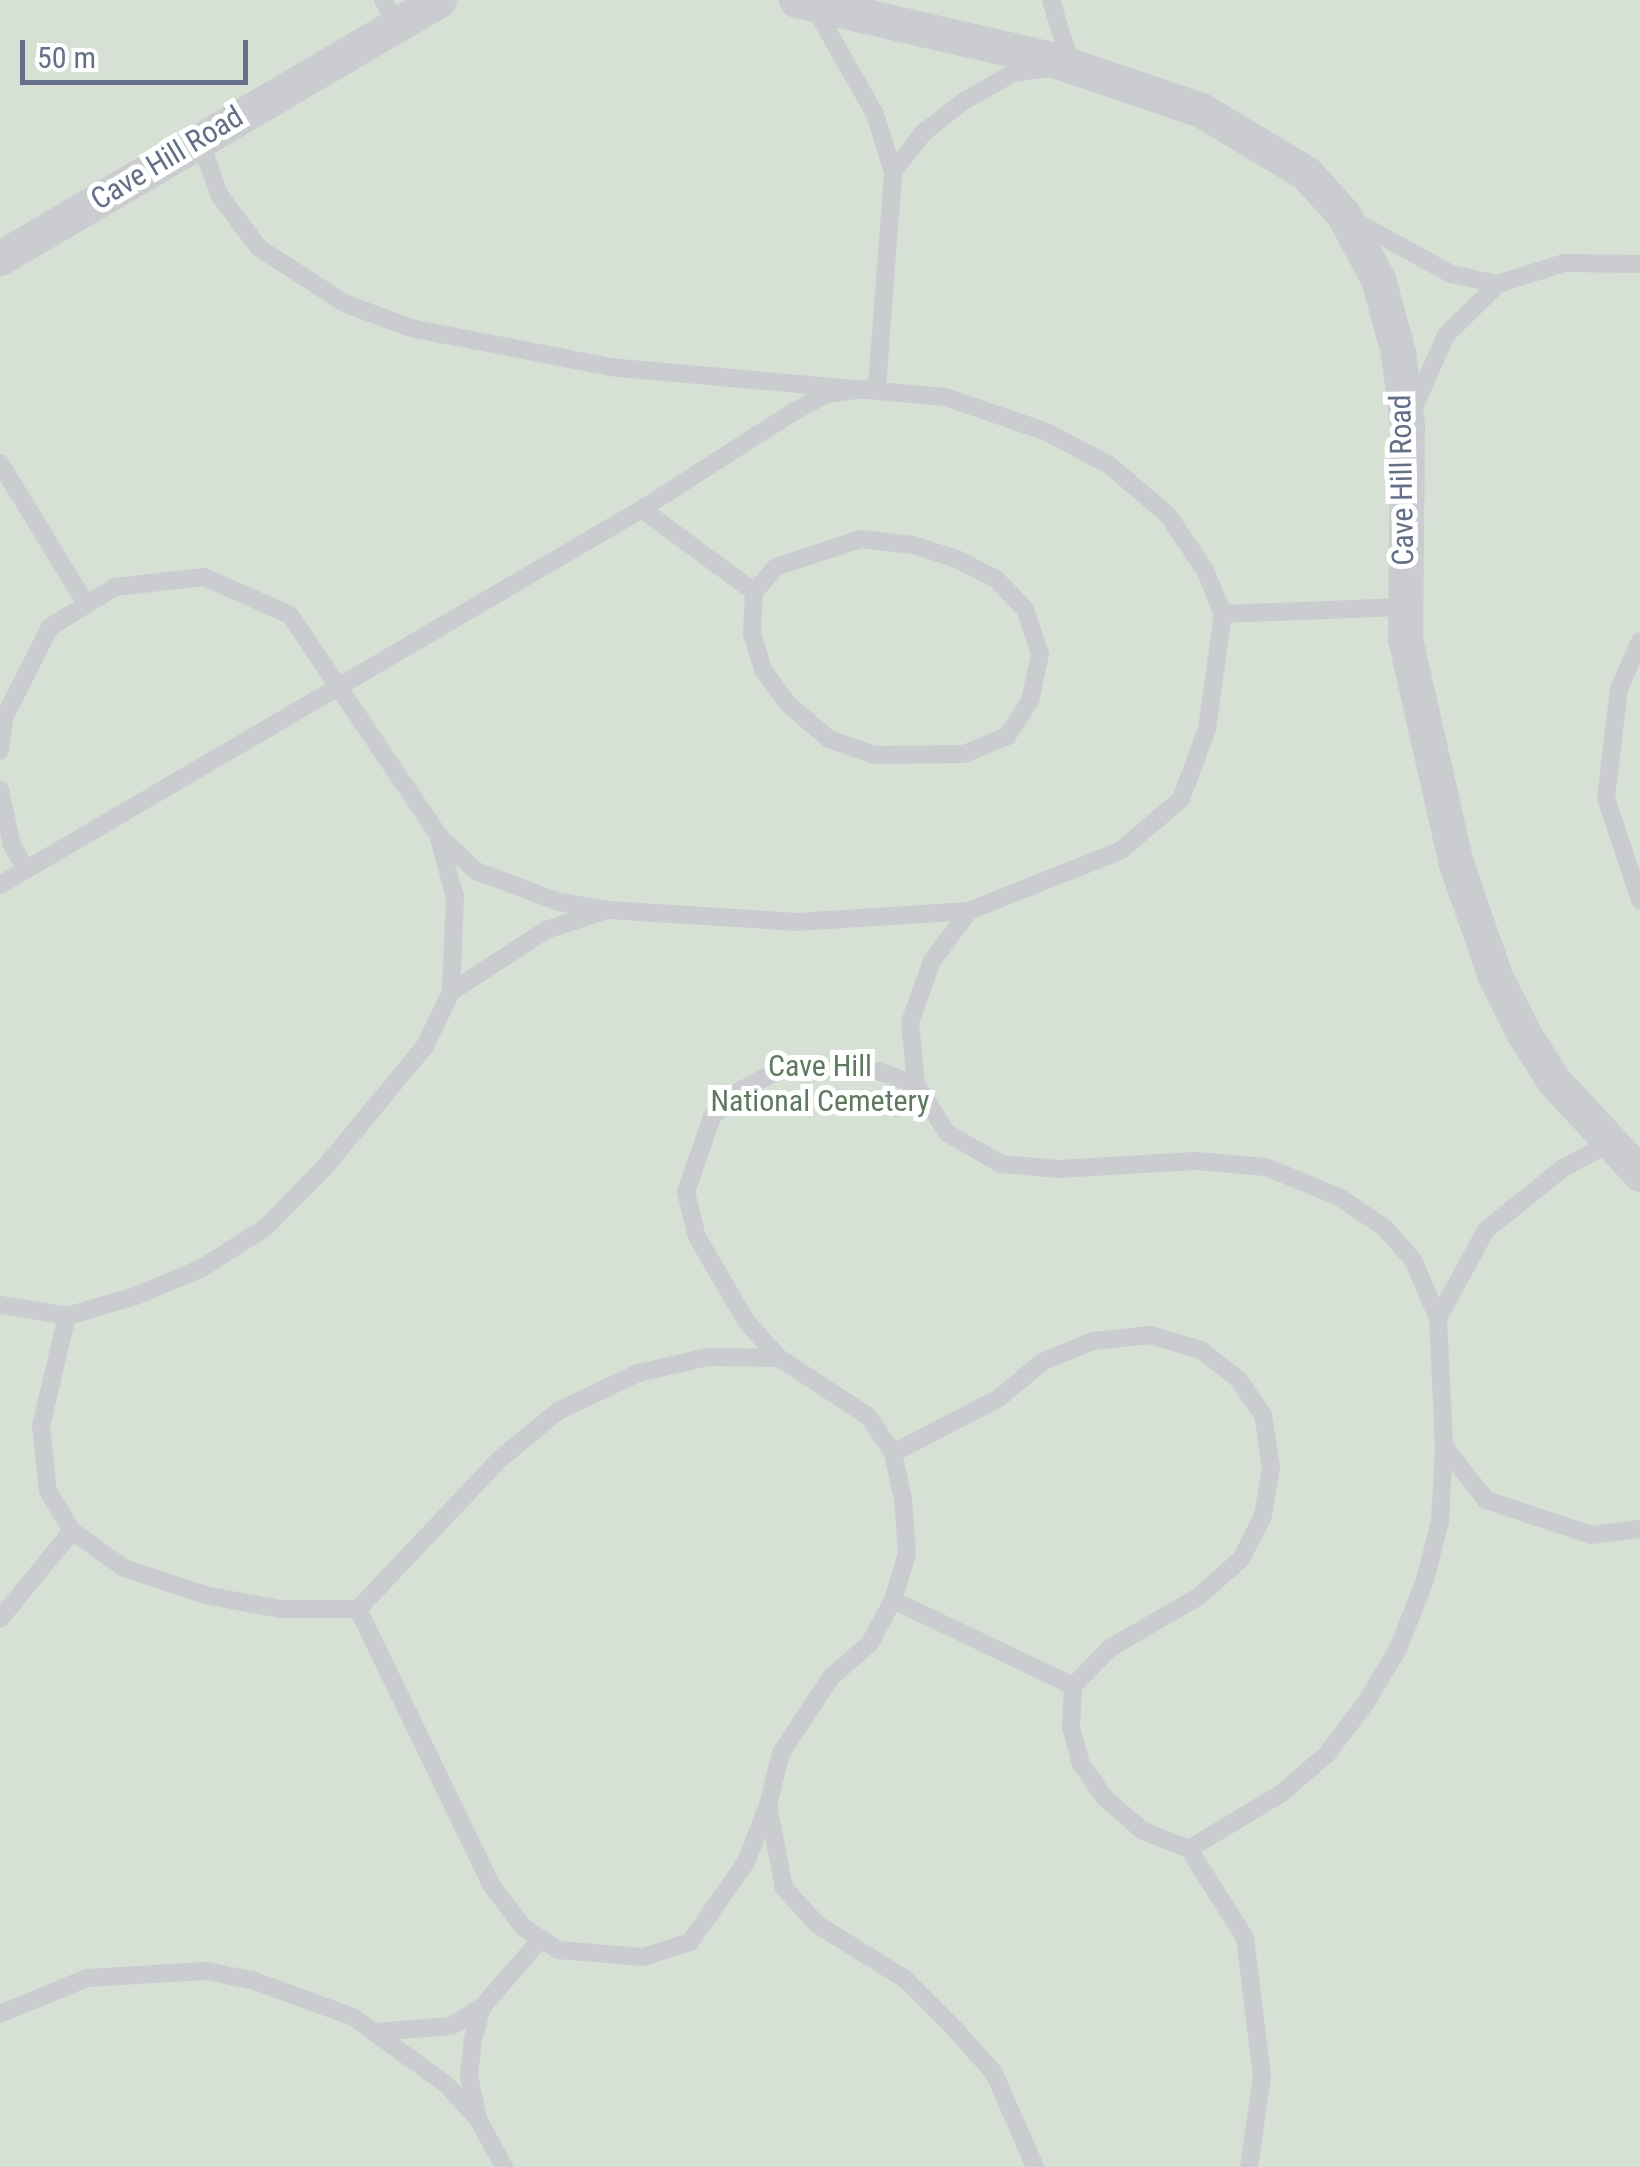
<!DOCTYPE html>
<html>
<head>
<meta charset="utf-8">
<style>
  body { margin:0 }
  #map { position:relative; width:1640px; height:2167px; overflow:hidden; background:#f6f7f4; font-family:"Roboto Condensed",sans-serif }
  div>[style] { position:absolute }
  .green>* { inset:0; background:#d6e0d4 }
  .service>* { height:18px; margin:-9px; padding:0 9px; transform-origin:9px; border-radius:9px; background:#caccd0 }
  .minor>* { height:35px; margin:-17.5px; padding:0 17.5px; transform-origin:17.5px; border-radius:17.5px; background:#caccd0 }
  span { translate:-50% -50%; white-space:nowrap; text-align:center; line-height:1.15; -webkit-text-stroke:10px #fff; paint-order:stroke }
  .street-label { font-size:30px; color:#646f88 }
  .park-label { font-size:30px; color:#5f7960 }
  .scale { position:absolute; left:20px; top:40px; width:228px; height:45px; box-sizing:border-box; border:5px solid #646f88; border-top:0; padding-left:12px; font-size:30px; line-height:35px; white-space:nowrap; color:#646f88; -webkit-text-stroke:8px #fff; paint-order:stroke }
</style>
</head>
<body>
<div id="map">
  <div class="green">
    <i style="clip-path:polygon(0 0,1640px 0,1640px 2167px,0 2167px)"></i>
  </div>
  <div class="service">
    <i style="left:383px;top:0;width:25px;rotate:58deg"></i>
    <i style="left:814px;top:7px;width:123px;rotate:60.3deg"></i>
    <i style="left:875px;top:114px;width:61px;rotate:72.8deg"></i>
    <i style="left:1353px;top:220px;width:112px;rotate:28.9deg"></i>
    <i style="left:1451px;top:274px;width:48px;rotate:12deg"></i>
    <i style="left:1411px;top:414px;width:86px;rotate:-66.1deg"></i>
    <i style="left:1446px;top:335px;width:73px;rotate:-44.4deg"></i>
    <i style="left:1498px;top:284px;width:69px;rotate:-17.7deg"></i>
    <i style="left:1564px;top:263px;width:76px;rotate:0.8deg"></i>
    <i style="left:0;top:463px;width:163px;rotate:58.6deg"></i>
    <i style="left:642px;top:509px;width:139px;rotate:36.5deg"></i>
    <i style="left:754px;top:592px;width:41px;rotate:92.8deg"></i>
    <i style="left:752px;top:633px;width:39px;rotate:73deg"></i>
    <i style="left:763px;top:670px;width:44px;rotate:53.4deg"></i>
    <i style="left:789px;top:705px;width:52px;rotate:40.4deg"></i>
    <i style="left:829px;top:739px;width:48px;rotate:19.6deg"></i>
    <i style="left:874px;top:755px;width:90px;rotate:-0.6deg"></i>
    <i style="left:964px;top:754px;width:47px;rotate:-22.7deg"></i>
    <i style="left:1007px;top:736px;width:42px;rotate:-56.7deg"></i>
    <i style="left:1030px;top:701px;width:48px;rotate:-78deg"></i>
    <i style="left:1040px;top:654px;width:47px;rotate:-108.4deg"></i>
    <i style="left:1025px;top:609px;width:42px;rotate:-134deg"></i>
    <i style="left:996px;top:579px;width:44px;rotate:-152.9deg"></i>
    <i style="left:957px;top:559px;width:46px;rotate:-162.3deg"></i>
    <i style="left:913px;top:545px;width:52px;rotate:-173.4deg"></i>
    <i style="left:861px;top:539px;width:89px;rotate:161.8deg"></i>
    <i style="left:776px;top:567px;width:33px;rotate:131deg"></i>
    <i style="left:1223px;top:614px;width:181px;rotate:-2.2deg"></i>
    <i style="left:1640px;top:641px;width:52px;rotate:113.6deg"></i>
    <i style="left:1619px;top:689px;width:110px;rotate:96.8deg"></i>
    <i style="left:1606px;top:798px;width:108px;rotate:71.6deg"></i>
    <i style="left:0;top:751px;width:33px;rotate:-83deg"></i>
    <i style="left:4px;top:718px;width:102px;rotate:-63.2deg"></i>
    <i style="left:50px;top:627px;width:76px;rotate:-31.6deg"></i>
    <i style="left:115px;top:587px;width:90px;rotate:-6.4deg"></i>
    <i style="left:204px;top:577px;width:94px;rotate:23.8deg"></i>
    <i style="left:290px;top:615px;width:267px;rotate:56deg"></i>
    <i style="left:439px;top:836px;width:51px;rotate:43.4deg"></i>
    <i style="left:476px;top:871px;width:89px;rotate:20.5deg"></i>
    <i style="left:559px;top:902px;width:50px;rotate:9.3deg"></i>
    <i style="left:608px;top:910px;width:189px;rotate:3.6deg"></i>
    <i style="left:797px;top:922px;width:172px;rotate:-3.7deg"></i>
    <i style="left:969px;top:911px;width:162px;rotate:-21.7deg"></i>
    <i style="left:1120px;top:851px;width:80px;rotate:-40.4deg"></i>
    <i style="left:1181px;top:799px;width:75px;rotate:-69.6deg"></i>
    <i style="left:1207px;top:729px;width:116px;rotate:-82.1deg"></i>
    <i style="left:1223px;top:614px;width:48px;rotate:-112.2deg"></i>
    <i style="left:1205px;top:570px;width:66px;rotate:-123.9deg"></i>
    <i style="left:1168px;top:515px;width:77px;rotate:-139.7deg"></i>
    <i style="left:1109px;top:465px;width:70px;rotate:-152deg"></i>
    <i style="left:1047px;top:432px;width:108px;rotate:-161.1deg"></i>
    <i style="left:945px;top:397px;width:335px;rotate:-174.9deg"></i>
    <i style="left:611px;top:367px;width:204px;rotate:-169deg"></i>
    <i style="left:411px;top:328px;width:69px;rotate:-159.7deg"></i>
    <i style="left:346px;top:304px;width:103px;rotate:-147.2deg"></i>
    <i style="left:259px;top:248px;width:65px;rotate:-126.9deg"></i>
    <i style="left:220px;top:196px;width:61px;rotate:-110.2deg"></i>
    <i style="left:0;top:790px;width:56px;rotate:77.7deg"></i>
    <i style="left:12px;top:845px;width:28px;rotate:60deg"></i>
    <i style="left:0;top:885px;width:744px;rotate:-30.36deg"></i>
    <i style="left:642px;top:509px;width:179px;rotate:-32.7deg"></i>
    <i style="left:793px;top:412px;width:38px;rotate:-28deg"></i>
    <i style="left:827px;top:394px;width:50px;rotate:-8deg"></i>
    <i style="left:877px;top:387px;width:216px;rotate:-85.7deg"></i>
    <i style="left:893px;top:172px;width:49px;rotate:-52.4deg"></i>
    <i style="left:923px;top:133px;width:52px;rotate:-38deg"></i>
    <i style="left:964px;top:101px;width:56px;rotate:-29.7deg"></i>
    <i style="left:1013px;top:73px;width:59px;rotate:-7.9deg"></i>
    <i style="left:1071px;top:65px;width:68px;rotate:-107.1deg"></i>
    <i style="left:969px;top:911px;width:62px;rotate:126.5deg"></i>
    <i style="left:932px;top:961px;width:65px;rotate:109.8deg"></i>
    <i style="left:910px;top:1022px;width:62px;rotate:84.5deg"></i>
    <i style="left:916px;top:1084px;width:58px;rotate:57.7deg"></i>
    <i style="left:947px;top:1133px;width:62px;rotate:29.9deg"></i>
    <i style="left:1001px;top:1164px;width:57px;rotate:5deg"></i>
    <i style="left:1058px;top:1169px;width:138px;rotate:-3.3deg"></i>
    <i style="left:1196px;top:1161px;width:70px;rotate:4.9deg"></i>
    <i style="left:1266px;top:1167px;width:79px;rotate:22.3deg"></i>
    <i style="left:1339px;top:1197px;width:55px;rotate:34deg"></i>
    <i style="left:1385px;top:1228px;width:43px;rotate:48.8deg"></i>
    <i style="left:1413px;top:1260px;width:63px;rotate:66.7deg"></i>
    <i style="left:1438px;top:1318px;width:128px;rotate:87.3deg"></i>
    <i style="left:1444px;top:1446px;width:68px;rotate:52.1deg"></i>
    <i style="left:1486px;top:1500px;width:111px;rotate:18.4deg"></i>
    <i style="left:1591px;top:1535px;width:49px;rotate:-7deg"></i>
    <i style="left:451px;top:992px;width:113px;rotate:-33.1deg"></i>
    <i style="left:546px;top:930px;width:61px;rotate:-18.1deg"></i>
    <i style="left:916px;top:1084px;width:41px;rotate:-161.6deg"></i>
    <i style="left:877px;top:1071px;width:92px;rotate:-177.5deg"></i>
    <i style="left:785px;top:1067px;width:50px;rotate:152.4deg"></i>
    <i style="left:741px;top:1090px;width:40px;rotate:137deg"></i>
    <i style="left:712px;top:1117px;width:79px;rotate:109.1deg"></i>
    <i style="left:686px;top:1192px;width:46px;rotate:76.3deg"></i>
    <i style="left:697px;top:1237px;width:97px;rotate:59.7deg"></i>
    <i style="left:746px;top:1321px;width:50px;rotate:48.3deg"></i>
    <i style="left:779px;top:1358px;width:106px;rotate:33.1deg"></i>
    <i style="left:868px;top:1416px;width:45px;rotate:56deg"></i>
    <i style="left:893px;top:1453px;width:47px;rotate:77.7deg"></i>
    <i style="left:903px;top:1499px;width:55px;rotate:85.8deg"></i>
    <i style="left:907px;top:1554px;width:48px;rotate:106.9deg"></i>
    <i style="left:893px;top:1600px;width:49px;rotate:118.1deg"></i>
    <i style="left:870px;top:1643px;width:52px;rotate:138.9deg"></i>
    <i style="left:831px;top:1677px;width:91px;rotate:123.3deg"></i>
    <i style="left:781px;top:1753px;width:54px;rotate:104deg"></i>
    <i style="left:768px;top:1805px;width:85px;rotate:79.1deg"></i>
    <i style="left:784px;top:1888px;width:50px;rotate:47.4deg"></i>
    <i style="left:818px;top:1925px;width:102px;rotate:31.8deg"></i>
    <i style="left:905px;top:1979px;width:68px;rotate:45deg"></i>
    <i style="left:953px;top:2027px;width:62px;rotate:48.3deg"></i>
    <i style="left:994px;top:2073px;width:103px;rotate:66.4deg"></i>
    <i style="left:0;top:1305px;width:68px;rotate:9.3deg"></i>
    <i style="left:67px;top:1316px;width:72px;rotate:-16.2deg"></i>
    <i style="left:136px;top:1296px;width:72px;rotate:-23deg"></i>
    <i style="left:202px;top:1268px;width:76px;rotate:-32.6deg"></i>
    <i style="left:266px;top:1227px;width:84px;rotate:-45.5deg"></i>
    <i style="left:325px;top:1167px;width:157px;rotate:-50.4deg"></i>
    <i style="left:425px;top:1046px;width:60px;rotate:-64.3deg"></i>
    <i style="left:451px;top:992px;width:95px;rotate:-87.6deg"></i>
    <i style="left:455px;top:897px;width:60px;rotate:-105.4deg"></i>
    <i style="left:67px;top:1316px;width:113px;rotate:103.3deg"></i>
    <i style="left:41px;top:1426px;width:65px;rotate:83.9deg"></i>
    <i style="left:48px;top:1491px;width:47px;rotate:59deg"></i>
    <i style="left:72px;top:1531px;width:64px;rotate:35.4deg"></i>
    <i style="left:124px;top:1568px;width:85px;rotate:18.4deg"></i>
    <i style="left:205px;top:1595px;width:76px;rotate:10.6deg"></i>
    <i style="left:280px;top:1609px;width:78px"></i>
    <i style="left:358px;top:1609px;width:207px;rotate:-46.6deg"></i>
    <i style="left:500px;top:1459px;width:75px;rotate:-39.6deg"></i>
    <i style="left:558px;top:1411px;width:89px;rotate:-25.4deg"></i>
    <i style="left:638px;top:1373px;width:72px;rotate:-12.9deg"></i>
    <i style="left:708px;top:1357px;width:71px;rotate:0.8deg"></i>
    <i style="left:1438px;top:1318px;width:100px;rotate:-61.4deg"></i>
    <i style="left:1486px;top:1230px;width:99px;rotate:-38.8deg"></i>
    <i style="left:1563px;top:1168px;width:53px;rotate:-28deg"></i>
    <i style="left:893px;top:1453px;width:119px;rotate:-27.4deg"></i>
    <i style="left:999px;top:1398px;width:56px;rotate:-39.9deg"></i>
    <i style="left:1042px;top:1362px;width:55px;rotate:-22.4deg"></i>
    <i style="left:1093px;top:1341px;width:57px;rotate:-6deg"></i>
    <i style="left:1150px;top:1335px;width:53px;rotate:16.4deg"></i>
    <i style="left:1201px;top:1350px;width:47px;rotate:38.1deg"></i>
    <i style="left:1238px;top:1379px;width:44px;rotate:55.2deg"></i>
    <i style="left:1263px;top:1415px;width:53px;rotate:81.3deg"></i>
    <i style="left:1271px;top:1467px;width:50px;rotate:99.3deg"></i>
    <i style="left:1263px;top:1516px;width:48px;rotate:117.1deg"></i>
    <i style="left:1241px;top:1559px;width:57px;rotate:138.5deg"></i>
    <i style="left:1198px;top:1597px;width:102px;rotate:149.9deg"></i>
    <i style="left:1110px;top:1648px;width:53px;rotate:134.2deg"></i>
    <i style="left:1073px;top:1686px;width:41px;rotate:92.8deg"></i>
    <i style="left:1071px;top:1727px;width:38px;rotate:75deg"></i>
    <i style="left:1081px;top:1764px;width:42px;rotate:54.8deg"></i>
    <i style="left:1105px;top:1798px;width:50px;rotate:41deg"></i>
    <i style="left:1143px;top:1831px;width:49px;rotate:21.4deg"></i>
    <i style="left:1189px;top:1849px;width:105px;rotate:57.8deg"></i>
    <i style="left:1245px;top:1938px;width:139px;rotate:83deg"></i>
    <i style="left:1262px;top:2076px;width:92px;rotate:98.1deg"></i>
    <i style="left:893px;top:1600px;width:199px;rotate:25.5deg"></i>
    <i style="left:358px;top:1609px;width:308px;rotate:64.2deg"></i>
    <i style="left:492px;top:1886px;width:51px;rotate:52.9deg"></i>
    <i style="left:523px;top:1927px;width:42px;rotate:33.3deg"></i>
    <i style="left:558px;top:1950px;width:85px;rotate:4.7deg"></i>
    <i style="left:643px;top:1957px;width:49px;rotate:-17.7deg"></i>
    <i style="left:690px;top:1942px;width:98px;rotate:-55deg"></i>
    <i style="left:746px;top:1862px;width:56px;rotate:-69deg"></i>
    <i style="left:0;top:1619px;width:114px;rotate:-50.7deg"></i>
    <i style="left:1189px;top:1849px;width:109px;rotate:-31.1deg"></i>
    <i style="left:1282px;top:1793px;width:60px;rotate:-40.9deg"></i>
    <i style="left:1327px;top:1754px;width:63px;rotate:-52.8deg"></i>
    <i style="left:1365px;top:1704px;width:64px;rotate:-59deg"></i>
    <i style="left:1398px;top:1649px;width:74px;rotate:-68.6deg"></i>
    <i style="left:1425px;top:1580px;width:61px;rotate:-75.7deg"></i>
    <i style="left:1440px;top:1521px;width:75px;rotate:-86.9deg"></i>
    <i style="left:0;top:2014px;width:94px;rotate:-22.5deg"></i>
    <i style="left:87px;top:1978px;width:119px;rotate:-3.4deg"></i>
    <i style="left:206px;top:1971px;width:47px;rotate:11.1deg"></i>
    <i style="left:252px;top:1980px;width:108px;rotate:20.1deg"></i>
    <i style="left:353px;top:2017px;width:116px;rotate:35.9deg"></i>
    <i style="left:447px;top:2085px;width:46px;rotate:47.6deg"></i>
    <i style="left:375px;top:2032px;width:76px;rotate:-4.5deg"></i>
    <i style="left:451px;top:2026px;width:38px;rotate:-32deg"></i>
    <i style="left:504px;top:2167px;width:55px;rotate:-118.4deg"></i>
    <i style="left:478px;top:2119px;width:44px;rotate:-101.8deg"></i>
    <i style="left:469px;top:2076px;width:38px;rotate:-84deg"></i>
    <i style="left:473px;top:2038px;width:34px;rotate:-73deg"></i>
    <i style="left:483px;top:2006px;width:89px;rotate:-49.1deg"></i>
  </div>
  <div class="minor">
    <i style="left:796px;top:0;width:262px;rotate:13deg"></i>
    <i style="left:1051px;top:59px;width:158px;rotate:18.8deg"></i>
    <i style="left:1201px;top:110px;width:122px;rotate:31deg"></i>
    <i style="left:1306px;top:173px;width:55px;rotate:47.9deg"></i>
    <i style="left:1343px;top:214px;width:74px;rotate:61.7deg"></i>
    <i style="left:1378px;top:279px;width:76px;rotate:74.7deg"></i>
    <i style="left:1398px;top:352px;width:74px;rotate:83deg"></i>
    <i style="left:1407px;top:425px;width:214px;rotate:90.5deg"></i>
    <i style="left:1405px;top:639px;width:230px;rotate:77.2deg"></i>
    <i style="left:1456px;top:863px;width:120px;rotate:71deg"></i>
    <i style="left:1495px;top:976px;width:63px;rotate:63.4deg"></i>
    <i style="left:1523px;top:1032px;width:58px;rotate:57.7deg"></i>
    <i style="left:1554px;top:1081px;width:127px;rotate:47.2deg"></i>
    <i style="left:0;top:258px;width:509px;rotate:-30.44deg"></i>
  </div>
  <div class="street-label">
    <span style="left:167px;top:158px;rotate:-31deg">Cave Hill Road</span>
    <span style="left:1402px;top:480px;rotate:-91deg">Cave Hill Road</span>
  </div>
  <div class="park-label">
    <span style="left:820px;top:1083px">Cave Hill<br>National Cemetery</span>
  </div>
  <div class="scale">50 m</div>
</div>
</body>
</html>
